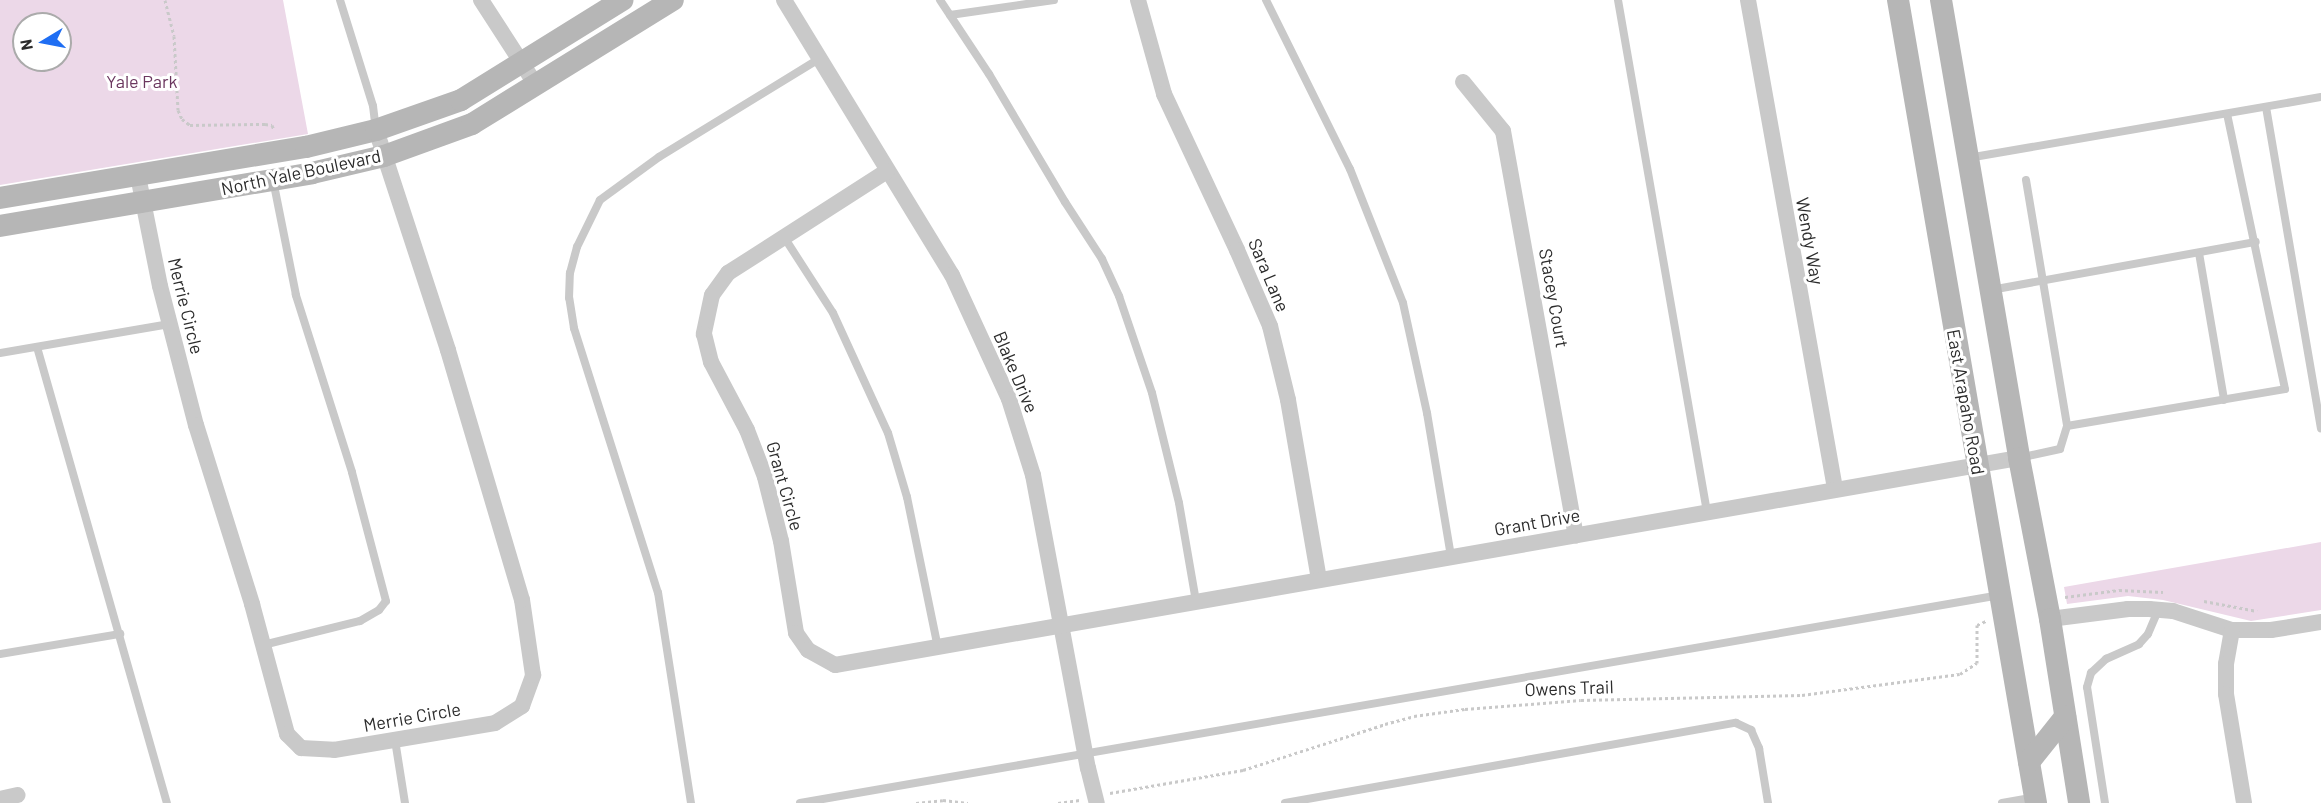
<!DOCTYPE html>
<html>
<head>
<meta charset="utf-8">
<style>
  body { margin:0 }
  #map { position:relative; width:2321px; height:803px; overflow:hidden; background:#fff; font-family:Barlow,sans-serif }
  div>[style] { position:absolute }
  .green>* { inset:0; background:#ecd8e8 }
  .path>* { height:3px; margin-top:-1.5px; transform-origin:0; background:repeating-linear-gradient(90deg,#c9c9c9 0 3px,transparent 0 6px) }
  .lane>* { height:8px; margin:-4px; padding:0 4px; transform-origin:4px; border-radius:4px; background:#c9c9c9 }
  .street>* { height:16px; margin:-8px; padding:0 8px; transform-origin:8px; border-radius:8px; background:#c9c9c9 }
  .secondary>* { height:22px; margin:-11px; padding:0 11px; transform-origin:11px; border-radius:11px; background:#b6b6b6 }
  span { translate:-50% -50%; white-space:nowrap; text-align:center; line-height:1.15; -webkit-text-stroke:6px #fff; paint-order:stroke }
  .park-label { font-size:18px; color:#6b375f }
  .street-label { font-size:18px; color:#2c2c2c }
  .north { position:absolute; left:12px; top:12px; width:60px; height:60px; box-sizing:border-box; background:#fff; border:2px solid #ababab; border-radius:50%; rotate:260deg; font-size:16px; font-weight:700; line-height:24px; text-align:center; color:#2c2c2c }
  .north::after { content:''; display:block; margin:auto; width:21px; height:27px; background:#1f6ef3; clip-path:polygon(50% 0,100% 100%,50% 72%,0 100%) }
</style>
</head>
<body>
<div id="map">
  <div class="green">
    <i style="clip-path:polygon(evenodd,0 0,283px 0,308px 134px,0 185px,0 0,24px 24px,60px 24px,60px 60px,24px 60px,24px 24px)"></i>
    <i style="clip-path:polygon(2321px 542px,2321px 610px,2251px 621px,2163px 600px,2128px 596px,2067px 604px,2064px 587px)"></i>
  </div>
  <div class="path">
    <i style="left:165px;top:0;width:37px;rotate:76deg"></i>
    <i style="left:174px;top:36px;width:74px;rotate:86.9deg"></i>
    <i style="left:178px;top:110px;width:10px;rotate:66deg"></i>
    <i style="left:182px;top:119px;width:10px;rotate:37deg"></i>
    <i style="left:190px;top:125px;width:75px;rotate:-0.8deg"></i>
    <i style="left:265px;top:124px;width:7px;rotate:8deg"></i>
    <i style="left:272px;top:125px;width:5px;rotate:68deg"></i>
    <i style="left:2065px;top:597px;width:54px;rotate:-7.4deg"></i>
    <i style="left:2119px;top:590px;width:44px;rotate:2.6deg"></i>
    <i style="left:2204px;top:601px;width:54px;rotate:10.7deg"></i>
    <i style="left:1110px;top:793px;width:135px;rotate:-9.8deg"></i>
    <i style="left:1243px;top:770px;width:149px;rotate:-17.9deg"></i>
    <i style="left:1385px;top:724px;width:30px;rotate:-15deg"></i>
    <i style="left:1414px;top:716px;width:51px;rotate:-7.8deg"></i>
    <i style="left:1465px;top:709px;width:116px;rotate:-4.4deg"></i>
    <i style="left:1581px;top:700px;width:221px;rotate:-1.3deg"></i>
    <i style="left:1802px;top:695px;width:159px;rotate:-7.6deg"></i>
    <i style="left:1960px;top:674px;width:20px;rotate:-33deg"></i>
    <i style="left:1977px;top:663px;width:38px;rotate:-90deg"></i>
    <i style="left:1977px;top:625px;width:10px;rotate:-24deg"></i>
    <i style="left:916px;top:803px;width:27px;rotate:-6deg"></i>
    <i style="left:943px;top:800px;width:25px;rotate:7deg"></i>
    <i style="left:1058px;top:803px;width:22px;rotate:-8deg"></i>
  </div>
  <div class="lane">
    <i style="left:340px;top:0;width:111px;rotate:72.7deg"></i>
    <i style="left:373px;top:106px;width:24px;rotate:83deg"></i>
    <i style="left:940px;top:0;width:89px;rotate:56.5deg"></i>
    <i style="left:989px;top:74px;width:149px;rotate:59.3deg"></i>
    <i style="left:1065px;top:202px;width:68px;rotate:57deg"></i>
    <i style="left:1102px;top:259px;width:41px;rotate:65.3deg"></i>
    <i style="left:1119px;top:296px;width:102px;rotate:71.2deg"></i>
    <i style="left:1152px;top:393px;width:113px;rotate:76.2deg"></i>
    <i style="left:1179px;top:503px;width:99px;rotate:80.2deg"></i>
    <i style="left:1266px;top:0;width:189px;rotate:63.6deg"></i>
    <i style="left:1350px;top:169px;width:144px;rotate:68.4deg"></i>
    <i style="left:1403px;top:303px;width:113px;rotate:77.7deg"></i>
    <i style="left:1427px;top:413px;width:146px;rotate:80.5deg"></i>
    <i style="left:1618px;top:0;width:520px;rotate:80.14deg"></i>
    <i style="left:950px;top:15px;width:105px;rotate:-8.2deg"></i>
    <i style="left:2266px;top:107px;width:326px;rotate:80.3deg"></i>
    <i style="left:1968px;top:158px;width:358px;rotate:-9.8deg"></i>
    <i style="left:2026px;top:180px;width:249px;rotate:80.5deg"></i>
    <i style="left:784px;top:237px;width:90px;rotate:57.2deg"></i>
    <i style="left:833px;top:313px;width:132px;rotate:65.4deg"></i>
    <i style="left:888px;top:433px;width:67px;rotate:73.5deg"></i>
    <i style="left:907px;top:497px;width:154px;rotate:78.4deg"></i>
    <i style="left:2199px;top:253px;width:149px;rotate:80.3deg"></i>
    <i style="left:1991px;top:290px;width:269px;rotate:-10.3deg"></i>
    <i style="left:37px;top:347px;width:474px;rotate:74.1deg"></i>
    <i style="left:0;top:353px;width:172px;rotate:-9.7deg"></i>
    <i style="left:2019px;top:458px;width:42px;rotate:-12.4deg"></i>
    <i style="left:2060px;top:449px;width:24px;rotate:-73deg"></i>
    <i style="left:2067px;top:426px;width:221px;rotate:-9.6deg"></i>
    <i style="left:2285px;top:389px;width:281px;rotate:-101.9deg"></i>
    <i style="left:263px;top:645px;width:100px;rotate:-13.9deg"></i>
    <i style="left:360px;top:621px;width:22px;rotate:-30deg"></i>
    <i style="left:379px;top:610px;width:11px;rotate:-52deg"></i>
    <i style="left:386px;top:601px;width:133px;rotate:-104.8deg"></i>
    <i style="left:352px;top:472px;width:186px;rotate:-107.6deg"></i>
    <i style="left:296px;top:295px;width:117px;rotate:-101.3deg"></i>
    <i style="left:0;top:654px;width:122px;rotate:-9.5deg"></i>
    <i style="left:395px;top:740px;width:64px;rotate:81deg"></i>
    <i style="left:691px;top:803px;width:213px;rotate:-98.9deg"></i>
    <i style="left:658px;top:593px;width:278px;rotate:-107.6deg"></i>
    <i style="left:574px;top:328px;width:30px;rotate:-99deg"></i>
    <i style="left:569px;top:298px;width:25px;rotate:-88deg"></i>
    <i style="left:570px;top:273px;width:27px;rotate:-75deg"></i>
    <i style="left:577px;top:247px;width:52px;rotate:-63.9deg"></i>
    <i style="left:600px;top:200px;width:73px;rotate:-36.1deg"></i>
    <i style="left:659px;top:157px;width:188px;rotate:-31.5deg"></i>
    <i style="left:800px;top:803px;width:1218px;rotate:-9.83deg"></i>
    <i style="left:1285px;top:803px;width:458px;rotate:-10.1deg"></i>
    <i style="left:1736px;top:723px;width:17px;rotate:25deg"></i>
    <i style="left:1751px;top:730px;width:20px;rotate:66deg"></i>
    <i style="left:1759px;top:748px;width:56px;rotate:80.7deg"></i>
    <i style="left:2002px;top:803px;width:34px;rotate:-10deg"></i>
    <i style="left:2105px;top:803px;width:117px;rotate:-98.8deg"></i>
    <i style="left:2087px;top:687px;width:15px;rotate:-74deg"></i>
    <i style="left:2091px;top:673px;width:21px;rotate:-43deg"></i>
    <i style="left:2106px;top:659px;width:36px;rotate:-24deg"></i>
    <i style="left:2139px;top:644px;width:13px;rotate:-48deg"></i>
    <i style="left:2148px;top:634px;width:26px;rotate:-67deg"></i>
  </div>
  <div class="street">
    <i style="left:481px;top:0;width:101px;rotate:57.1deg"></i>
    <i style="left:784px;top:0;width:322px;rotate:58.6deg"></i>
    <i style="left:952px;top:275px;width:136px;rotate:65.3deg"></i>
    <i style="left:1009px;top:399px;width:80px;rotate:72.5deg"></i>
    <i style="left:1033px;top:475px;width:298px;rotate:79.4deg"></i>
    <i style="left:1088px;top:768px;width:36px;rotate:76deg"></i>
    <i style="left:1138px;top:0;width:98px;rotate:74.5deg"></i>
    <i style="left:1164px;top:94px;width:172px;rotate:64.9deg"></i>
    <i style="left:1237px;top:250px;width:83px;rotate:66.5deg"></i>
    <i style="left:1270px;top:326px;width:76px;rotate:76.3deg"></i>
    <i style="left:1288px;top:400px;width:182px;rotate:80.2deg"></i>
    <i style="left:1748px;top:0;width:497px;rotate:79.9deg"></i>
    <i style="left:1463px;top:82px;width:63px;rotate:50.8deg"></i>
    <i style="left:1503px;top:131px;width:411px;rotate:79.8deg"></i>
    <i style="left:887px;top:171px;width:189px;rotate:147.3deg"></i>
    <i style="left:728px;top:273px;width:27px;rotate:126deg"></i>
    <i style="left:712px;top:295px;width:40px;rotate:102deg"></i>
    <i style="left:704px;top:334px;width:29px;rotate:76deg"></i>
    <i style="left:711px;top:362px;width:77px;rotate:62.1deg"></i>
    <i style="left:747px;top:430px;width:50px;rotate:69deg"></i>
    <i style="left:765px;top:477px;width:66px;rotate:76deg"></i>
    <i style="left:781px;top:541px;width:93px;rotate:80.7deg"></i>
    <i style="left:796px;top:633px;width:21px;rotate:55deg"></i>
    <i style="left:808px;top:650px;width:31px;rotate:29deg"></i>
    <i style="left:835px;top:665px;width:1202px;rotate:-9.92deg"></i>
    <i style="left:138px;top:176px;width:112px;rotate:78.7deg"></i>
    <i style="left:160px;top:286px;width:144px;rotate:75.5deg"></i>
    <i style="left:196px;top:425px;width:188px;rotate:72.6deg"></i>
    <i style="left:252px;top:604px;width:135px;rotate:74.9deg"></i>
    <i style="left:287px;top:734px;width:20px;rotate:45deg"></i>
    <i style="left:301px;top:748px;width:33px;rotate:3deg"></i>
    <i style="left:334px;top:750px;width:163px;rotate:-9.5deg"></i>
    <i style="left:495px;top:723px;width:32px;rotate:-32deg"></i>
    <i style="left:522px;top:706px;width:33px;rotate:-70deg"></i>
    <i style="left:533px;top:675px;width:76px;rotate:-98.3deg"></i>
    <i style="left:522px;top:600px;width:261px;rotate:-106.5deg"></i>
    <i style="left:448px;top:350px;width:231px;rotate:-108.1deg"></i>
    <i style="left:2050px;top:619px;width:79px;rotate:-7.3deg"></i>
    <i style="left:2128px;top:609px;width:21px"></i>
    <i style="left:2149px;top:609px;width:24px;rotate:5deg"></i>
    <i style="left:2173px;top:611px;width:62px;rotate:17.9deg"></i>
    <i style="left:2232px;top:630px;width:39px"></i>
    <i style="left:2271px;top:630px;width:51px;rotate:-9.1deg"></i>
    <i style="left:2232px;top:630px;width:35px;rotate:100deg"></i>
    <i style="left:2226px;top:664px;width:30px;rotate:90deg"></i>
    <i style="left:2226px;top:694px;width:110px;rotate:80.6deg"></i>
    <i style="left:0;top:799px;width:18px;rotate:-13deg"></i>
  </div>
  <div class="secondary">
    <i style="left:1898px;top:0;width:815px;rotate:80.25deg"></i>
    <i style="left:1941px;top:0;width:465px;rotate:80.3deg"></i>
    <i style="left:2019px;top:458px;width:164px;rotate:79.1deg"></i>
    <i style="left:2050px;top:619px;width:186px;rotate:81deg"></i>
    <i style="left:0;top:198px;width:310px;rotate:-9.5deg"></i>
    <i style="left:306px;top:147px;width:72px;rotate:-13.7deg"></i>
    <i style="left:376px;top:130px;width:90px;rotate:-19.4deg"></i>
    <i style="left:461px;top:100px;width:190px;rotate:-31.8deg"></i>
    <i style="left:0;top:226px;width:316px;rotate:-9.6deg"></i>
    <i style="left:312px;top:173px;width:74px;rotate:-13.3deg"></i>
    <i style="left:384px;top:156px;width:94px;rotate:-20deg"></i>
    <i style="left:472px;top:124px;width:236px;rotate:-31.7deg"></i>
    <i style="left:2029px;top:762px;width:58px;rotate:-51.3deg"></i>
  </div>
  <div class="park-label">
    <span style="left:142px;top:81px">Yale Park</span>
  </div>
  <div class="street-label">
    <span style="left:301px;top:172px;rotate:-12deg">North Yale Boulevard</span>
    <span style="left:1810px;top:241px;rotate:80deg">Wendy Way</span>
    <span style="left:1269px;top:275px;rotate:67deg">Sara Lane</span>
    <span style="left:1554px;top:298px;rotate:80deg">Stacey Court</span>
    <span style="left:186px;top:306px;rotate:76deg">Merrie Circle</span>
    <span style="left:1016px;top:372px;rotate:67deg">Blake Drive</span>
    <span style="left:1966px;top:402px;rotate:80deg">East Arapaho Road</span>
    <span style="left:785px;top:486px;rotate:74deg">Grant Circle</span>
    <span style="left:1537px;top:522px;rotate:-10deg">Grant Drive</span>
    <span style="left:1569px;top:688px;rotate:-2deg">Owens Trail</span>
    <span style="left:412px;top:717px;rotate:-10deg">Merrie Circle</span>
  </div>
  <div class="north">N</div>
</div>
</body>
</html>
